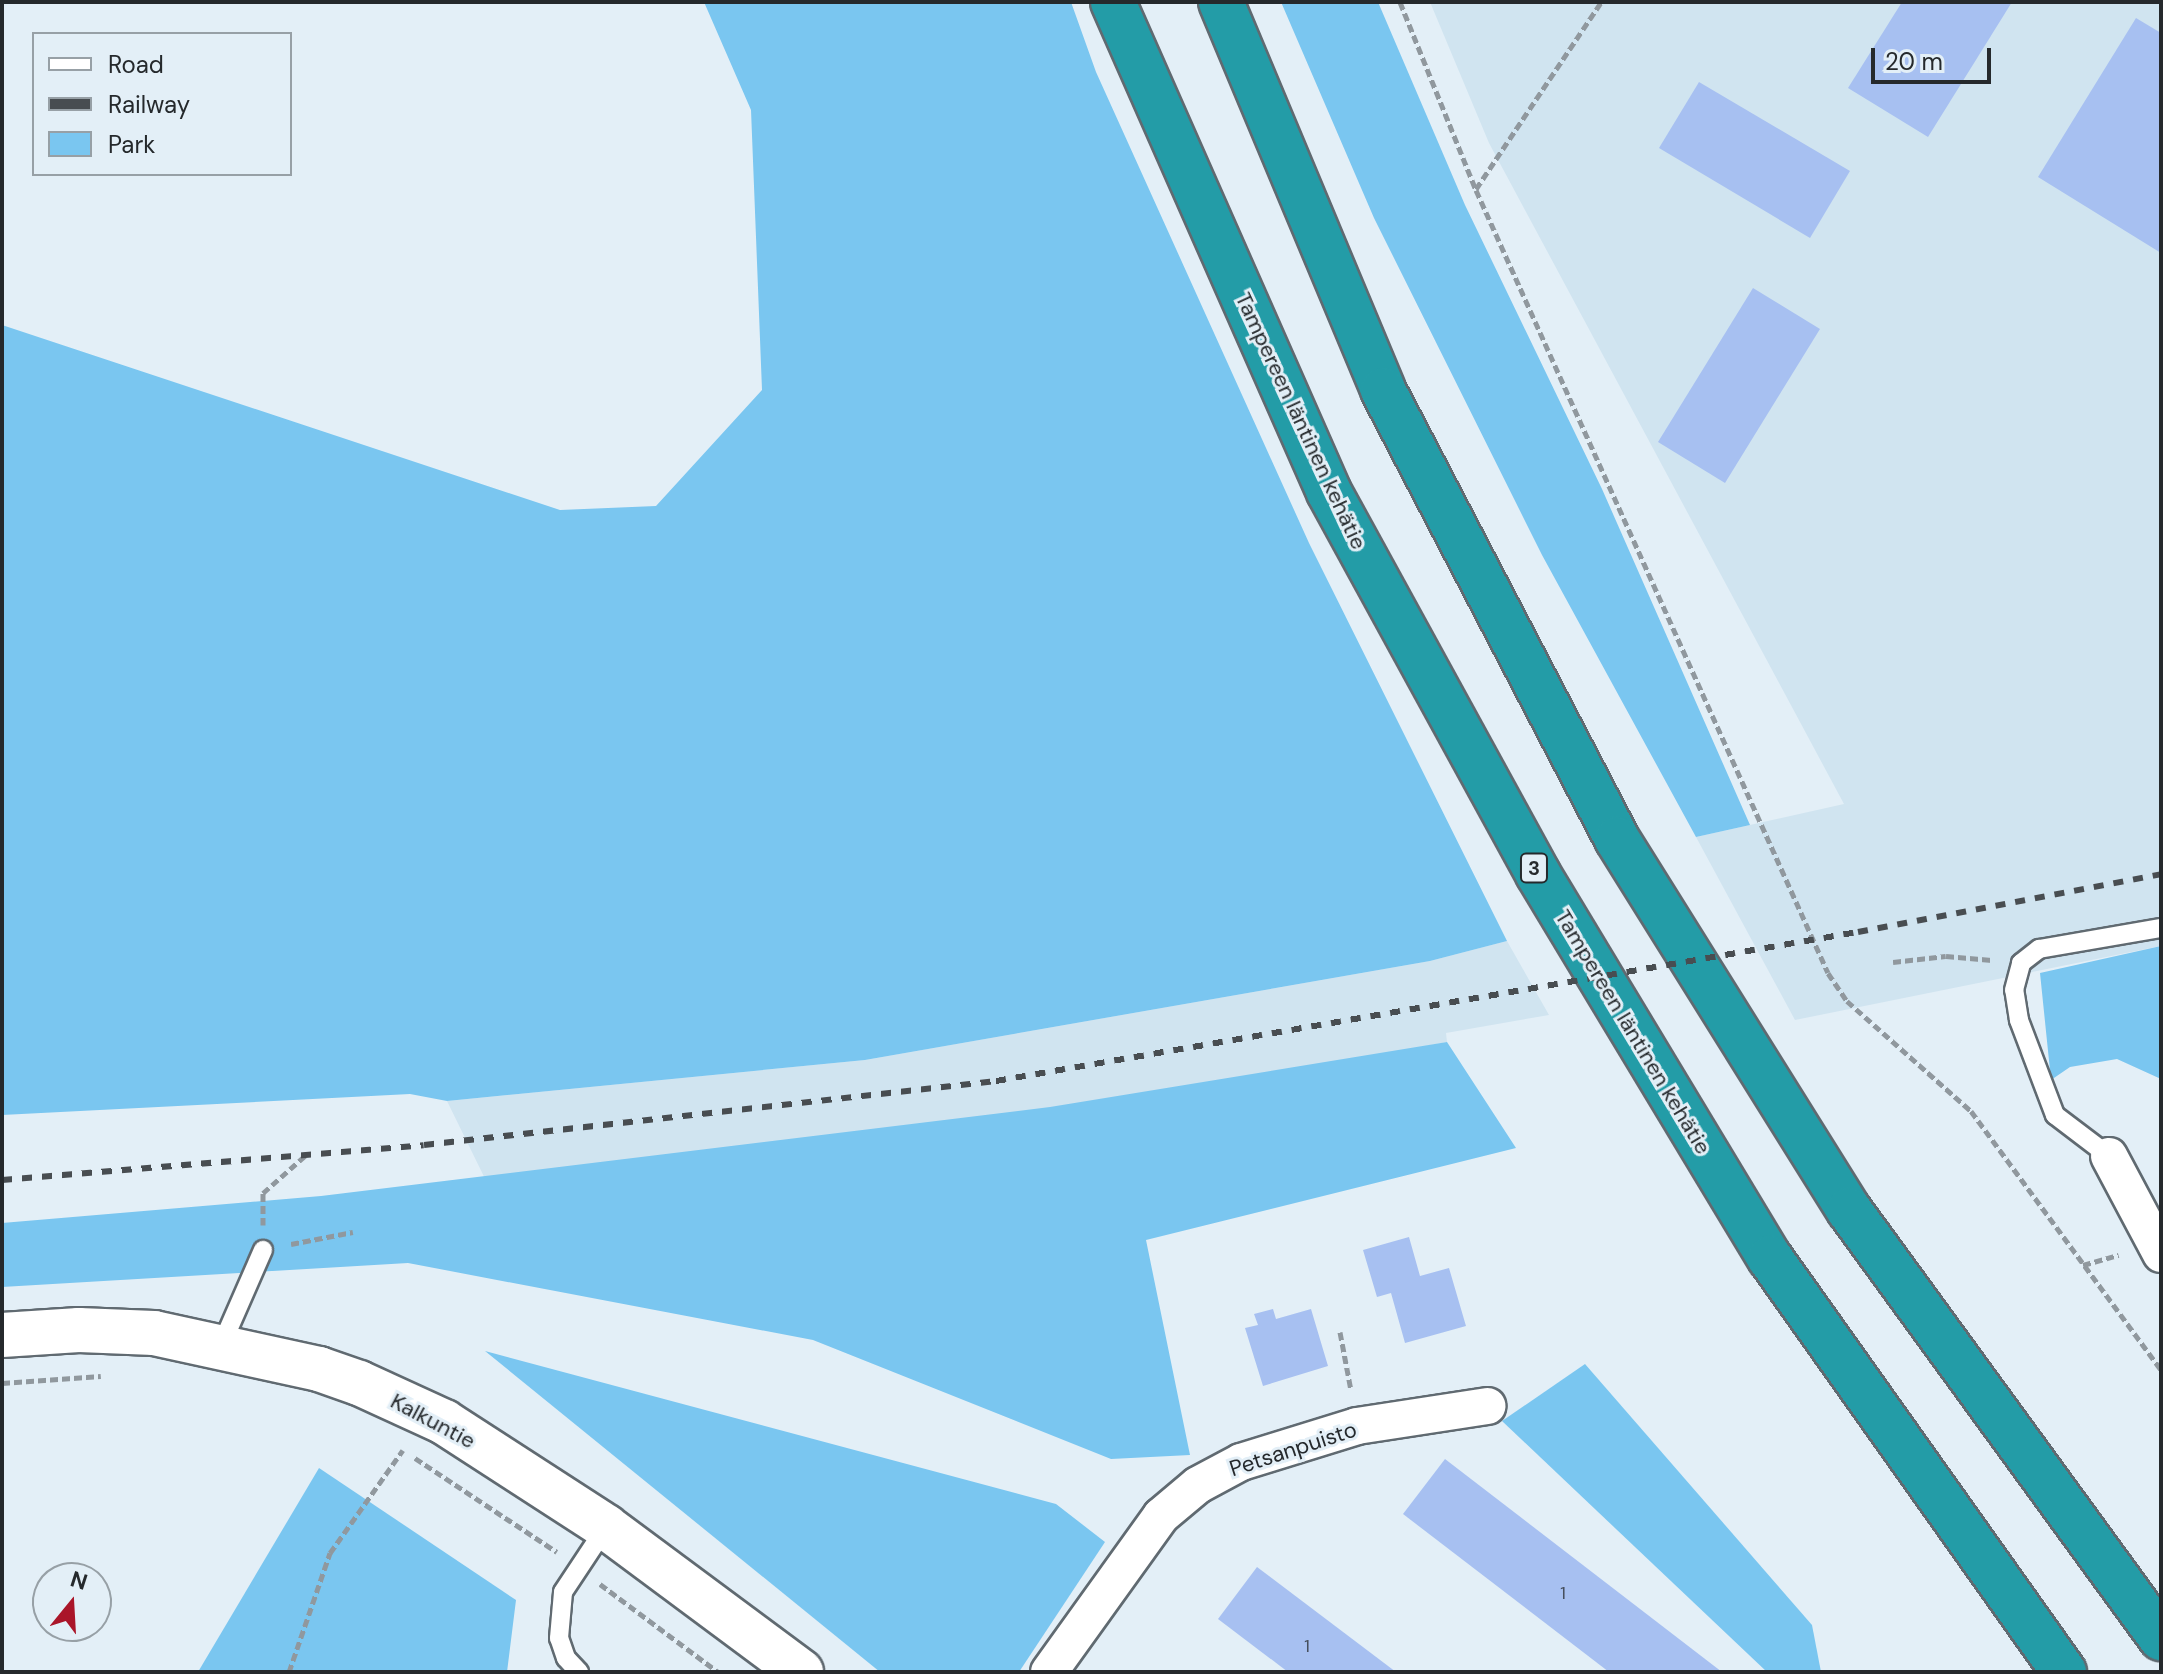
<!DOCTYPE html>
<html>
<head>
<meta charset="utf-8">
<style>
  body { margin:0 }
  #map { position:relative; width:2163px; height:1674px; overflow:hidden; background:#e3eff7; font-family:"DM Sans",sans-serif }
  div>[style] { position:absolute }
  .built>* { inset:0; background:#d0e4f0 }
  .green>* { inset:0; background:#7ac6f0 }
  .building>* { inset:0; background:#a7c0f1 }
  .path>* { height:5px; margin-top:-2.5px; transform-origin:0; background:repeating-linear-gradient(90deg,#90989e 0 8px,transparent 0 12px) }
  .roads { filter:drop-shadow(2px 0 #606a71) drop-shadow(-2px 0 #606a71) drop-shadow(0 2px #606a71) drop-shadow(0 -2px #606a71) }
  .lane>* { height:18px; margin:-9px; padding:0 9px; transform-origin:9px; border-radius:9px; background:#fff }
  .street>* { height:36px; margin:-18px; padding:0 18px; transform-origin:18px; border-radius:18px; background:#fff }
  .secondary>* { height:44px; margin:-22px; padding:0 22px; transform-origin:22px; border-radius:22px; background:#fff }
  .highway>* { height:44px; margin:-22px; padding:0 22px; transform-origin:22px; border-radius:22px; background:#239ca7 }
  .rail>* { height:6px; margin-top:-3px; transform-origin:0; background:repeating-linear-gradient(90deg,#484d51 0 10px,transparent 0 20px) }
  span { translate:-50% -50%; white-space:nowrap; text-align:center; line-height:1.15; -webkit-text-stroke:6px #e3eff7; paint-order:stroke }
  .number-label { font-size:18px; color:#464f5d }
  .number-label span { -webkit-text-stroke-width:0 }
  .shield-label span { padding:2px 6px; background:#e3eff7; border:2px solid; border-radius:6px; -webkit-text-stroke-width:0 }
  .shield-label { font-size:20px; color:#25292c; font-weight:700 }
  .street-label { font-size:22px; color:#25292c }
  .frame { position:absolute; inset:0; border:4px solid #25292c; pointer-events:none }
  .legend { position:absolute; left:32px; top:32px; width:260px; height:144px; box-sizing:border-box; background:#e3eff7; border:2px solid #97a0a6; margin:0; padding:10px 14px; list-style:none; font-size:24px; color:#25292c }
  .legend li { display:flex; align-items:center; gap:16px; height:40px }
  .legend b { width:40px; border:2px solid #97a0a6 }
  .north { position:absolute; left:32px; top:1562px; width:80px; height:80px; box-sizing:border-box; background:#e3eff7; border:2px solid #97a0a6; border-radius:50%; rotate:18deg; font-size:22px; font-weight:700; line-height:32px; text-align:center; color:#25292c }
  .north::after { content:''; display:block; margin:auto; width:28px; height:36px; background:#aa1529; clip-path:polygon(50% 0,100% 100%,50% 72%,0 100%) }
  .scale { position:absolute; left:1871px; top:48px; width:120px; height:36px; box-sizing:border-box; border:4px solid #25292c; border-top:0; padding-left:10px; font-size:24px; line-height:28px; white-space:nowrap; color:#25292c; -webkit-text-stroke:6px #e3eff7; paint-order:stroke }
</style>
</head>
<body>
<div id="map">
  <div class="built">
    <i style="clip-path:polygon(1430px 2px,2161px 2px,2161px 946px,1795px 1020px,1696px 837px,1844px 804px,1489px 143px)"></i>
    <i style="clip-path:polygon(1507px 941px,1549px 1015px,1446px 1033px,1447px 1042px,1308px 1068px,518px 1246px,447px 1101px,865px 1060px,1430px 961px)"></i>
  </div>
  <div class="green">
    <i style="clip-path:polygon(704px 2px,1071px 2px,1096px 72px,1309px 543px,1507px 941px,1430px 961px,865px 1060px,447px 1101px,410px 1094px,2px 1115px,2px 325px,560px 510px,656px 506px,762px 390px,751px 110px)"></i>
    <i style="clip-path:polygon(1281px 2px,1378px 2px,1465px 205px,1602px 489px,1750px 825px,1696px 837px,1542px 555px,1374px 218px)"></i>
    <i style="clip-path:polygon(2161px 946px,2161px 1079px,2117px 1059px,2070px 1067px,2051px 1080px,2040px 973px)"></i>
    <i style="clip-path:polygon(1447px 1042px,1516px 1148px,1146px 1240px,1190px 1455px,1111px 1459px,813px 1340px,408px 1263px,2px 1287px,2px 1223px,321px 1196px,1050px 1107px)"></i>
    <i style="clip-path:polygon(485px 1351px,1056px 1504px,1105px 1542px,1019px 1672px,880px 1672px)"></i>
    <i style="clip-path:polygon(1585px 1364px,1812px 1625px,1821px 1672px,1767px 1672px,1502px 1421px)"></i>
    <i style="clip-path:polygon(319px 1468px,516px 1600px,507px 1672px,198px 1672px)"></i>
  </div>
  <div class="building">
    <i style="clip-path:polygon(1902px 2px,2012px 2px,1928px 137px,1848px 88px)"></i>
    <i style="clip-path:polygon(2136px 18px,2161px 33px,2161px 253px,2038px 177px)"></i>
    <i style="clip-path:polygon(1699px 82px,1850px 171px,1810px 238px,1659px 148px)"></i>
    <i style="clip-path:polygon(1753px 288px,1820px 329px,1725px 483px,1658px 442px)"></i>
    <i style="clip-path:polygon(1409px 1237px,1420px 1276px,1449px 1268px,1466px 1326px,1405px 1343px,1391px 1293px,1377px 1297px,1363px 1250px)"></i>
    <i style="clip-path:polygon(1273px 1309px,1276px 1319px,1311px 1309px,1328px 1366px,1263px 1386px,1245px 1328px,1258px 1325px,1254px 1314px)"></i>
    <i style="clip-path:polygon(1445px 1459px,1722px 1672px,1609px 1672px,1403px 1514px)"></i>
    <i style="clip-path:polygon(1257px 1567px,1396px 1672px,1288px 1672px,1218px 1619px)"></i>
  </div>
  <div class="path">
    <i style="left:1400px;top:2px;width:203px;rotate:68deg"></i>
    <i style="left:1476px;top:190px;width:858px;rotate:65.79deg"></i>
    <i style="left:1828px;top:973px;width:34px;rotate:56deg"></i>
    <i style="left:1847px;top:1001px;width:166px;rotate:41.6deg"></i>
    <i style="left:1971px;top:1111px;width:321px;rotate:53.7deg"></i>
    <i style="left:1476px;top:189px;width:225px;rotate:-56.2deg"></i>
    <i style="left:1893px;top:962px;width:53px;rotate:-6.5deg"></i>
    <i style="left:1946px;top:956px;width:46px;rotate:5deg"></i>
    <i style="left:263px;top:1225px;width:32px;rotate:-90deg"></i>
    <i style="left:263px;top:1193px;width:59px;rotate:-41.6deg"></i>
    <i style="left:291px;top:1244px;width:63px;rotate:-11deg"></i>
    <i style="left:2083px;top:1265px;width:37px;rotate:-16deg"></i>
    <i style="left:1340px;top:1332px;width:59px;rotate:79.3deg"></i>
    <i style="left:2px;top:1383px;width:99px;rotate:-4deg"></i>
    <i style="left:415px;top:1458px;width:170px;rotate:33.5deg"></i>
    <i style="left:600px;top:1584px;width:147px;rotate:36.7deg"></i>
    <i style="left:289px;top:1672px;width:126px;rotate:-71deg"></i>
    <i style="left:330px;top:1553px;width:126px;rotate:-54.7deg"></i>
  </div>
  <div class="roads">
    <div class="lane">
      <i style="left:2109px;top:1156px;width:68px;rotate:-142.8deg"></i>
      <i style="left:2055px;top:1115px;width:102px;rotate:-110.8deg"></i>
      <i style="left:2019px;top:1020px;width:30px;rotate:-99deg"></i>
      <i style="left:2014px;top:990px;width:28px;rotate:-75deg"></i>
      <i style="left:2021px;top:963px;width:23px;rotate:-38deg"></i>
      <i style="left:2039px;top:949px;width:124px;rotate:-9.8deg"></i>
      <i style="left:221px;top:1346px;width:105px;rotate:-66.4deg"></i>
      <i style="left:579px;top:1672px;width:19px;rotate:-133deg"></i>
      <i style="left:566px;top:1658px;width:21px;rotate:-109deg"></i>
      <i style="left:559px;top:1638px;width:46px;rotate:-85deg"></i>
      <i style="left:563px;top:1592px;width:78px;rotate:-56.5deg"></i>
    </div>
    <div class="street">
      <i style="left:2109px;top:1156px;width:111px;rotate:62deg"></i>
      <i style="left:1049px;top:1672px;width:192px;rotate:-54.3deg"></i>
      <i style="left:1161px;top:1516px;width:48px;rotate:-40deg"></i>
      <i style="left:1198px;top:1485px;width:49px;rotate:-28.1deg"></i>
      <i style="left:1241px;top:1462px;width:121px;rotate:-17.2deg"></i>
      <i style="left:1357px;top:1426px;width:132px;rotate:-8.7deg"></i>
    </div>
    <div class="secondary">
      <i style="left:2px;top:1335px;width:77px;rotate:-3.7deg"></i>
      <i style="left:79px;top:1330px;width:75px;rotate:2.3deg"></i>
      <i style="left:154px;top:1333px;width:169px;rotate:12.3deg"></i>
      <i style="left:319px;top:1369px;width:42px;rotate:19.3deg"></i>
      <i style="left:359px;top:1383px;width:94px;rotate:24.6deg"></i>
      <i style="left:444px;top:1422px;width:193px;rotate:32.9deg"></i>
      <i style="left:606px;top:1527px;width:243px;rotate:36.6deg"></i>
    </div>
    <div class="highway">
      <i style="left:1113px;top:2px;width:535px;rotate:66.21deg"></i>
      <i style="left:1329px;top:492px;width:435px;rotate:61.3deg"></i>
      <i style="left:1538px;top:874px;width:449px;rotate:58.9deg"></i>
      <i style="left:1770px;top:1258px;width:508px;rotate:54.62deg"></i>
      <i style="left:1221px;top:2px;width:420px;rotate:67.3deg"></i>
      <i style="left:1383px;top:390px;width:506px;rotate:62.47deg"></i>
      <i style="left:1617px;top:839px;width:438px;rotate:58deg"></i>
      <i style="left:1849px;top:1210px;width:530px;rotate:53.91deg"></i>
    </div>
  </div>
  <div class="rail">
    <i style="left:2px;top:1180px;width:423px;rotate:-4.7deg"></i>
    <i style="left:424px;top:1145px;width:576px;rotate:-6.38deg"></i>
    <i style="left:996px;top:1081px;width:875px;rotate:-9.81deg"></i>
    <i style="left:1858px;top:932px;width:309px;rotate:-10.8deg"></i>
  </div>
  <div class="number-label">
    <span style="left:1563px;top:1593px">1</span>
    <span style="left:1307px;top:1646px">1</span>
  </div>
  <div class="shield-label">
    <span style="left:1534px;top:868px">3</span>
  </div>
  <div class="street-label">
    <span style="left:1301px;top:421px;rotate:65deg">Tampereen läntinen kehätie</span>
    <span style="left:1633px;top:1032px;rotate:59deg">Tampereen läntinen kehätie</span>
    <span style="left:433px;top:1421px;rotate:28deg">Kalkuntie</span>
    <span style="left:1293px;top:1449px;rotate:-18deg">Petsanpuisto</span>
  </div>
  <div class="frame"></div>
  <ul class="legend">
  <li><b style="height:10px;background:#fff"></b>Road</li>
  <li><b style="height:10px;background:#484d51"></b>Railway</li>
  <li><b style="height:22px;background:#7ac6f0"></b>Park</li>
  </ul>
  <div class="north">N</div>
  <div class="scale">20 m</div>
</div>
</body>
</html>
